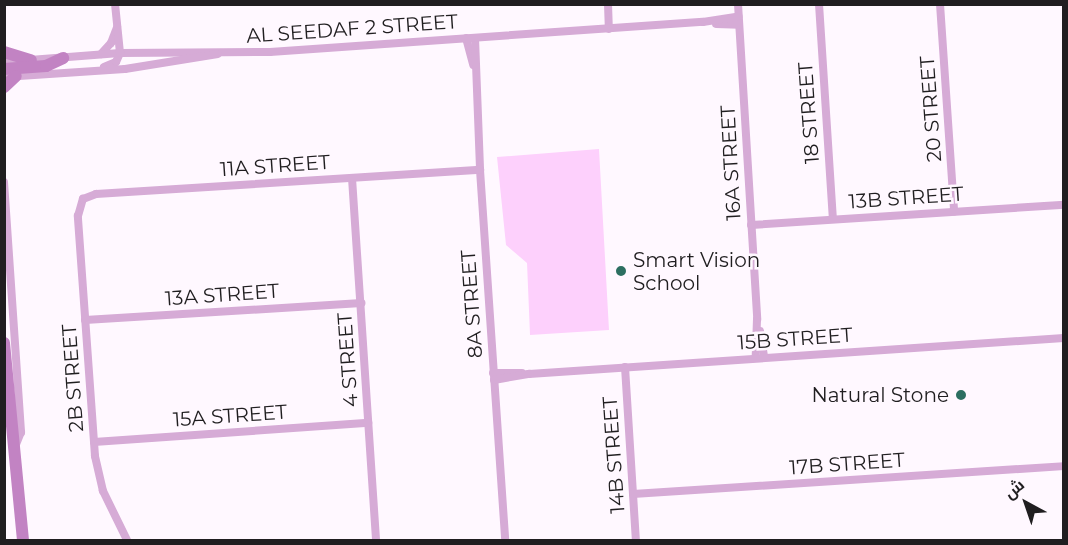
<!DOCTYPE html>
<html>
<head>
<meta charset="utf-8">
<style>
  body { margin:0 }
  #map { position:relative; width:1068px; height:545px; overflow:hidden; background:#fff8ff; font-family:Montserrat,Cairo,sans-serif }
  div>[style] { position:absolute }
  .green>* { inset:0; background:#fdd0fc }
  .street>* { height:8px; margin:-4px; padding:0 4px; transform-origin:4px; border-radius:4px; background:#d6abd6 }
  .secondary>* { height:12px; margin:-6px; padding:0 6px; transform-origin:6px; border-radius:6px; background:#c283c3 }
  .dots>* { width:16px; height:16px; translate:-50% -50%; box-sizing:border-box; border:3px solid #fff8ff; border-radius:50% }
  span { translate:-50% -50%; white-space:nowrap; text-align:center; line-height:1.15; -webkit-text-stroke:5px #fff8ff; paint-order:stroke }
  .street-label { font-size:20px; color:#201e20 }
  .poi-label { font-size:20px; color:#201e20 }
  .left { translate:0 -50%; text-align:left }
  .right { translate:-100% -50%; text-align:right }
  .frame { position:absolute; inset:0; border:6px solid #201e20; pointer-events:none }
  .north { position:absolute; left:996px; top:473px; width:60px; height:60px; -webkit-text-stroke:4px #fff8ff; paint-order:stroke; rotate:320deg; font-size:16px; font-weight:700; line-height:24px; text-align:center; color:#201e20 }
  .north::after { content:''; display:block; margin:auto; width:21px; height:27px; background:#201e20; clip-path:polygon(50% 0,100% 100%,50% 72%,0 100%) }
</style>
</head>
<body>
<div id="map">
  <div class="green">
    <i style="clip-path:polygon(599px 149px,609px 330px,530px 335px,527px 263px,506px 245px,497px 157px)"></i>
  </div>
  <div class="street">
    <i style="left:608px;top:4px;width:25px;rotate:88deg"></i>
    <i style="left:738px;top:4px;width:316px;rotate:86.5deg"></i>
    <i style="left:757px;top:319px;width:38px;rotate:92deg"></i>
    <i style="left:819px;top:4px;width:215px;rotate:86.3deg"></i>
    <i style="left:940px;top:4px;width:208px;rotate:86.1deg"></i>
    <i style="left:716px;top:24px;width:23px;rotate:2deg"></i>
    <i style="left:466px;top:38px;width:28px;rotate:75deg"></i>
    <i style="left:475px;top:38px;width:132px;rotate:87.8deg"></i>
    <i style="left:480px;top:170px;width:371px;rotate:86.1deg"></i>
    <i style="left:101px;top:54px;width:15px;rotate:-48deg"></i>
    <i style="left:111px;top:43px;width:17px;rotate:-69deg"></i>
    <i style="left:4px;top:62px;width:116px;rotate:-4.4deg"></i>
    <i style="left:120px;top:53px;width:150px;rotate:-0.4deg"></i>
    <i style="left:270px;top:52px;width:434px;rotate:-4deg"></i>
    <i style="left:703px;top:22px;width:36px;rotate:-9deg"></i>
    <i style="left:104px;top:67px;width:13px;rotate:-23deg"></i>
    <i style="left:116px;top:62px;width:10px;rotate:-66deg"></i>
    <i style="left:120px;top:53px;width:49px;rotate:-95.8deg"></i>
    <i style="left:4px;top:77px;width:121px;rotate:-3.8deg"></i>
    <i style="left:125px;top:69px;width:94px;rotate:-9.2deg"></i>
    <i style="left:352px;top:178px;width:363px;rotate:86.2deg"></i>
    <i style="left:4px;top:182px;width:251px;rotate:86.1deg"></i>
    <i style="left:21px;top:432px;width:18px;rotate:112deg"></i>
    <i style="left:751px;top:225px;width:314px;rotate:-3.7deg"></i>
    <i style="left:85px;top:320px;width:277px;rotate:-3.5deg"></i>
    <i style="left:760px;top:331px;width:26px;rotate:81deg"></i>
    <i style="left:625px;top:367px;width:173px;rotate:86.4deg"></i>
    <i style="left:493px;top:373px;width:29px"></i>
    <i style="left:494px;top:380px;width:36px;rotate:-10deg"></i>
    <i style="left:529px;top:374px;width:536px;rotate:-3.85deg"></i>
    <i style="left:94px;top:442px;width:275px;rotate:-4deg"></i>
    <i style="left:633px;top:494px;width:432px;rotate:-3.7deg"></i>
    <i style="left:127px;top:540px;width:55px;rotate:-116.1deg"></i>
    <i style="left:103px;top:491px;width:36px;rotate:-103deg"></i>
    <i style="left:95px;top:456px;width:241px;rotate:-94.1deg"></i>
    <i style="left:78px;top:216px;width:18px;rotate:-74deg"></i>
    <i style="left:83px;top:199px;width:14px;rotate:-21deg"></i>
    <i style="left:96px;top:194px;width:385px;rotate:-3.6deg"></i>
  </div>
  <div class="secondary">
    <i style="left:4px;top:52px;width:28px;rotate:17deg"></i>
    <i style="left:4px;top:69px;width:42px;rotate:-4.1deg"></i>
    <i style="left:46px;top:66px;width:19px;rotate:-25deg"></i>
    <i style="left:4px;top:87px;width:16px;rotate:-43deg"></i>
    <i style="left:4px;top:343px;width:198px;rotate:84.5deg"></i>
  </div>
  <div class="dots">
    <i style="left:621px;top:271px;background:#2c6f61"></i>
    <i style="left:961px;top:395px;background:#2c6f61"></i>
  </div>
  <div class="street-label">
    <span style="left:352px;top:29px;rotate:-4deg">AL SEEDAF 2 STREET</span>
    <span style="left:931px;top:109px;rotate:-94deg">20 STREET</span>
    <span style="left:809px;top:113px;rotate:-94deg">18 STREET</span>
    <span style="left:731px;top:163px;rotate:-93deg">16A STREET</span>
    <span style="left:275px;top:166px;rotate:-4deg">11A STREET</span>
    <span style="left:906px;top:198px;rotate:-4deg">13B STREET</span>
    <span style="left:222px;top:295px;rotate:-4deg">13A STREET</span>
    <span style="left:472px;top:304px;rotate:-94deg">8A STREET</span>
    <span style="left:795px;top:339px;rotate:-4deg">15B STREET</span>
    <span style="left:348px;top:360px;rotate:-94deg">4 STREET</span>
    <span style="left:73px;top:378px;rotate:-94deg">2B STREET</span>
    <span style="left:230px;top:416px;rotate:-4deg">15A STREET</span>
    <span style="left:614px;top:455px;rotate:-94deg">14B STREET</span>
    <span style="left:847px;top:464px;rotate:-4deg">17B STREET</span>
  </div>
  <div class="poi-label">
    <span class="left" style="left:633px;top:272px">Smart Vision<br>School</span>
    <span class="right" style="left:949px;top:395px">Natural Stone</span>
  </div>
  <div class="frame"></div>
  <div class="north">ش</div>
</div>
</body>
</html>
